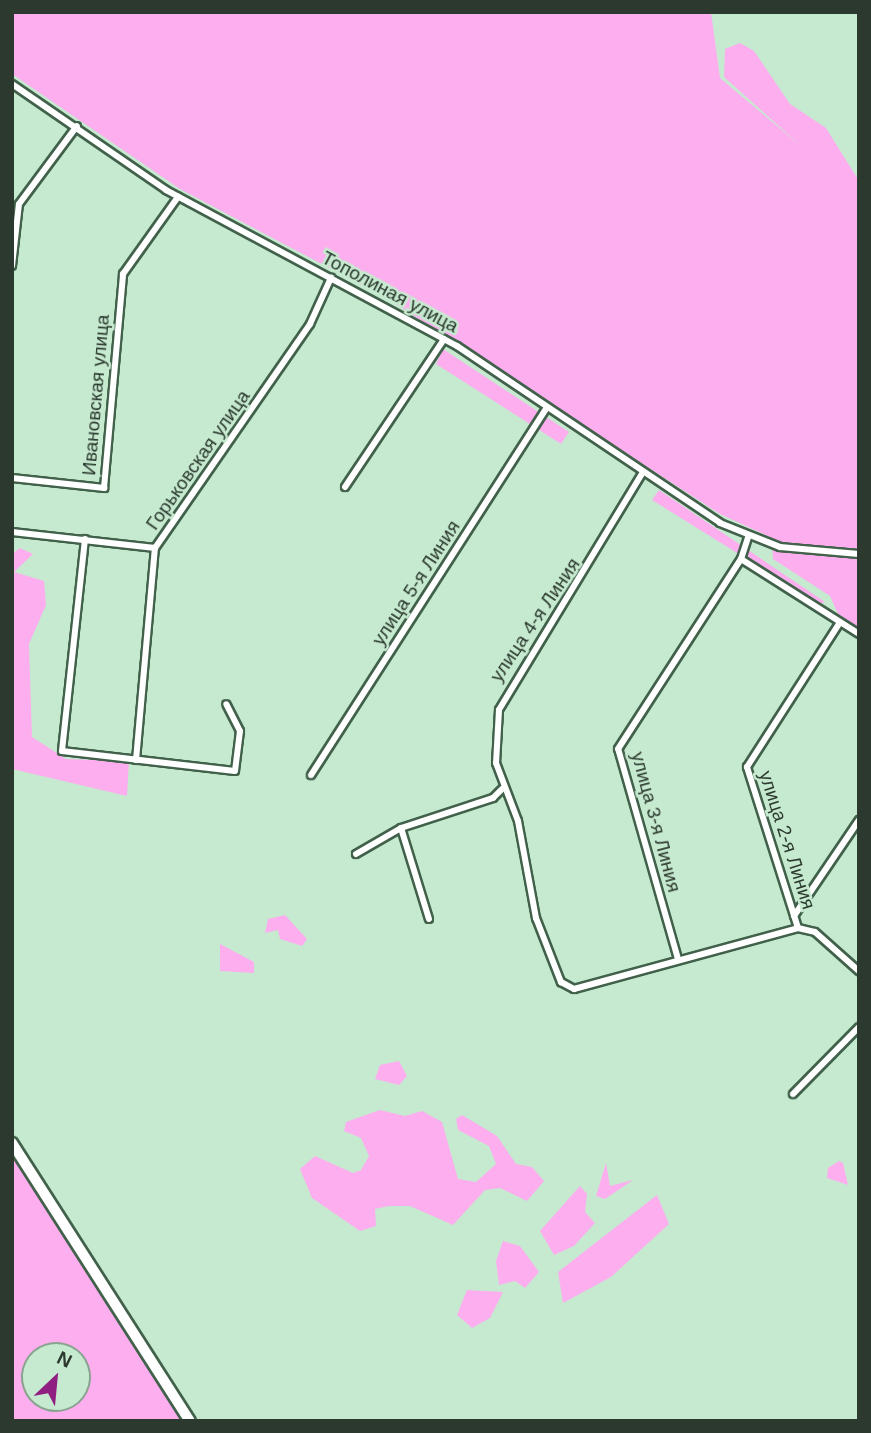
<!DOCTYPE html>
<html>
<head>
<meta charset="utf-8">
<style>
  body { margin:0 }
  #map { position:relative; width:871px; height:1433px; overflow:hidden; background:#c6eacf; font-family:Helvetica,sans-serif }
  div>[style] { position:absolute }
  .green>* { inset:0; background:#fdaeef }
  .roads { filter:drop-shadow(2px 0 #41614b) drop-shadow(-2px 0 #41614b) drop-shadow(0 2px #41614b) drop-shadow(0 -2px #41614b) }
  .street>* { height:6px; margin:-3px; padding:0 3px; transform-origin:3px; border-radius:3px; background:#fff }
  .primary>* { height:10px; margin:-5px; padding:0 5px; transform-origin:5px; border-radius:5px; background:#fff }
  span { translate:-50% -50%; white-space:nowrap; text-align:center; line-height:1.15; -webkit-text-stroke:5px #c6eacf; paint-order:stroke }
  .street-label { font-size:19px; color:#2b392f }
  .frame { position:absolute; inset:0; border:14px solid #2b392f; pointer-events:none }
  .north { position:absolute; left:21px; top:1342px; width:70px; height:70px; box-sizing:border-box; background:#c6eacf; border:2px solid #88a38f; border-radius:50%; rotate:26deg; font-size:19px; font-weight:700; line-height:28px; text-align:center; color:#2b392f }
  .north::after { content:''; display:block; margin:auto; width:24px; height:32px; background:#8f2082; clip-path:polygon(50% 0,100% 100%,50% 72%,0 100%) }
</style>
</head>
<body>
<div id="map">
  <div class="green">
    <i style="clip-path:polygon(12px 12px,711px 12px,720px 78px,801px 146px,724px 77px,725px 49px,740px 43px,754px 51px,790px 104px,826px 128px,859px 181px,859px 628px,838px 614px,830px 596px,773px 559px,772px 538px,720px 514px,388px 299px,180px 189px,12px 74px)"></i>
    <i style="clip-path:polygon(443px 349px,569px 432px,561px 444px,436px 364px)"></i>
    <i style="clip-path:polygon(659px 490px,825px 602px,819px 604px,652px 500px)"></i>
    <i style="clip-path:polygon(20px 548px,33px 554px,14px 572px,44px 581px,46px 605px,29px 644px,32px 737px,66px 759px,129px 761px,127px 796px,12px 769px,12px 554px)"></i>
    <i style="clip-path:polygon(285px 915px,307px 939px,302px 946px,280px 939px,278px 930px,265px 933px,268px 919px)"></i>
    <i style="clip-path:polygon(220px 944px,254px 962px,254px 973px,220px 971px)"></i>
    <i style="clip-path:polygon(399px 1061px,407px 1076px,399px 1085px,375px 1079px,380px 1065px)"></i>
    <i style="clip-path:polygon(380px 1110px,405px 1116px,422px 1111px,442px 1122px,458px 1179px,476px 1182px,496px 1164px,489px 1146px,458px 1130px,456px 1119px,462px 1115px,497px 1136px,516px 1164px,532px 1167px,544px 1181px,527px 1201px,500px 1188px,485px 1190px,453px 1225px,410px 1206px,389px 1206px,375px 1209px,376px 1226px,360px 1231px,312px 1198px,300px 1169px,315px 1156px,353px 1173px,361px 1170px,369px 1156px,361px 1138px,344px 1131px,346px 1122px)"></i>
    <i style="clip-path:polygon(evenodd,12px 1153px,131px 1343px,183px 1421px,12px 1421px,12px 1153px,35px 1356px,77px 1356px,77px 1398px,35px 1398px,35px 1356px)"></i>
    <i style="clip-path:polygon(839px 1161px,843px 1163px,848px 1185px,827px 1178px,828px 1168px)"></i>
    <i style="clip-path:polygon(606px 1163px,610px 1186px,633px 1180px,605px 1199px,596px 1196px)"></i>
    <i style="clip-path:polygon(580px 1186px,587px 1194px,585px 1212px,595px 1223px,574px 1246px,554px 1255px,540px 1231px)"></i>
    <i style="clip-path:polygon(657px 1195px,669px 1224px,611px 1277px,563px 1303px,558px 1272px)"></i>
    <i style="clip-path:polygon(503px 1241px,520px 1246px,539px 1272px,525px 1288px,515px 1281px,499px 1285px,496px 1261px)"></i>
    <i style="clip-path:polygon(467px 1290px,503px 1292px,490px 1318px,472px 1328px,457px 1315px)"></i>
  </div>
  <div class="roads">
    <div class="street">
      <i style="left:12px;top:84px;width:187px;rotate:34.5deg"></i>
      <i style="left:166px;top:190px;width:330px;rotate:28.2deg"></i>
      <i style="left:457px;top:346px;width:317px;rotate:33.9deg"></i>
      <i style="left:720px;top:523px;width:65px;rotate:21.8deg"></i>
      <i style="left:780px;top:547px;width:79px;rotate:5.1deg"></i>
      <i style="left:12px;top:266px;width:62px;rotate:-83.6deg"></i>
      <i style="left:19px;top:204px;width:97px;rotate:-53.4deg"></i>
      <i style="left:643px;top:472px;width:278px;rotate:121.2deg"></i>
      <i style="left:499px;top:710px;width:53px;rotate:93.2deg"></i>
      <i style="left:496px;top:763px;width:62px;rotate:69.2deg"></i>
      <i style="left:518px;top:821px;width:99px;rotate:79.5deg"></i>
      <i style="left:536px;top:918px;width:69px;rotate:68.7deg"></i>
      <i style="left:561px;top:982px;width:15px;rotate:28deg"></i>
      <i style="left:574px;top:989px;width:232px;rotate:-15.2deg"></i>
      <i style="left:798px;top:928px;width:17px;rotate:13deg"></i>
      <i style="left:815px;top:932px;width:59px;rotate:41.6deg"></i>
      <i style="left:12px;top:478px;width:93px;rotate:6.2deg"></i>
      <i style="left:104px;top:488px;width:215px;rotate:-84.9deg"></i>
      <i style="left:123px;top:274px;width:95px;rotate:-54.5deg"></i>
      <i style="left:345px;top:487px;width:178px;rotate:-56.2deg"></i>
      <i style="left:12px;top:532px;width:144px;rotate:6.4deg"></i>
      <i style="left:85px;top:539px;width:213px;rotate:96.2deg"></i>
      <i style="left:62px;top:751px;width:174px;rotate:6.6deg"></i>
      <i style="left:235px;top:771px;width:40px;rotate:-82.9deg"></i>
      <i style="left:240px;top:731px;width:30px;rotate:-117deg"></i>
      <i style="left:741px;top:559px;width:140px;rotate:32.4deg"></i>
      <i style="left:136px;top:760px;width:213px;rotate:-84.9deg"></i>
      <i style="left:155px;top:548px;width:272px;rotate:-55.3deg"></i>
      <i style="left:310px;top:324px;width:51px;rotate:-65.5deg"></i>
      <i style="left:311px;top:775px;width:437px;rotate:-57.3deg"></i>
      <i style="left:401px;top:828px;width:95px;rotate:72.9deg"></i>
      <i style="left:356px;top:854px;width:52px;rotate:-30deg"></i>
      <i style="left:401px;top:828px;width:97px;rotate:-18.1deg"></i>
      <i style="left:493px;top:798px;width:13px;rotate:-45deg"></i>
      <i style="left:794px;top:916px;width:116px;rotate:-55.9deg"></i>
      <i style="left:798px;top:928px;width:169px;rotate:-107.6deg"></i>
      <i style="left:747px;top:767px;width:172px;rotate:-57.3deg"></i>
      <i style="left:678px;top:959px;width:218px;rotate:-105.9deg"></i>
      <i style="left:618px;top:749px;width:226px;rotate:-57.1deg"></i>
      <i style="left:741px;top:559px;width:23px;rotate:-72deg"></i>
      <i style="left:793px;top:1094px;width:94px;rotate:-45.4deg"></i>
    </div>
    <div class="primary">
      <i style="left:12px;top:1143px;width:330px;rotate:57.4deg"></i>
    </div>
  </div>
  <div class="street-label">
    <span style="left:390px;top:292px;rotate:28deg">Тополиная улица</span>
    <span style="left:96px;top:395px;rotate:-85deg">Ивановская улица</span>
    <span style="left:198px;top:460px;rotate:-55deg">Горьковская улица</span>
    <span style="left:416px;top:583px;rotate:-57deg">улица 5-я Линия</span>
    <span style="left:535px;top:620px;rotate:-56deg">улица 4-я Линия</span>
    <span style="left:656px;top:822px;rotate:75deg">улица 3-я Линия</span>
    <span style="left:787px;top:840px;rotate:72deg">улица 2-я Линия</span>
  </div>
  <div class="frame"></div>
  <div class="north">N</div>
</div>
</body>
</html>
